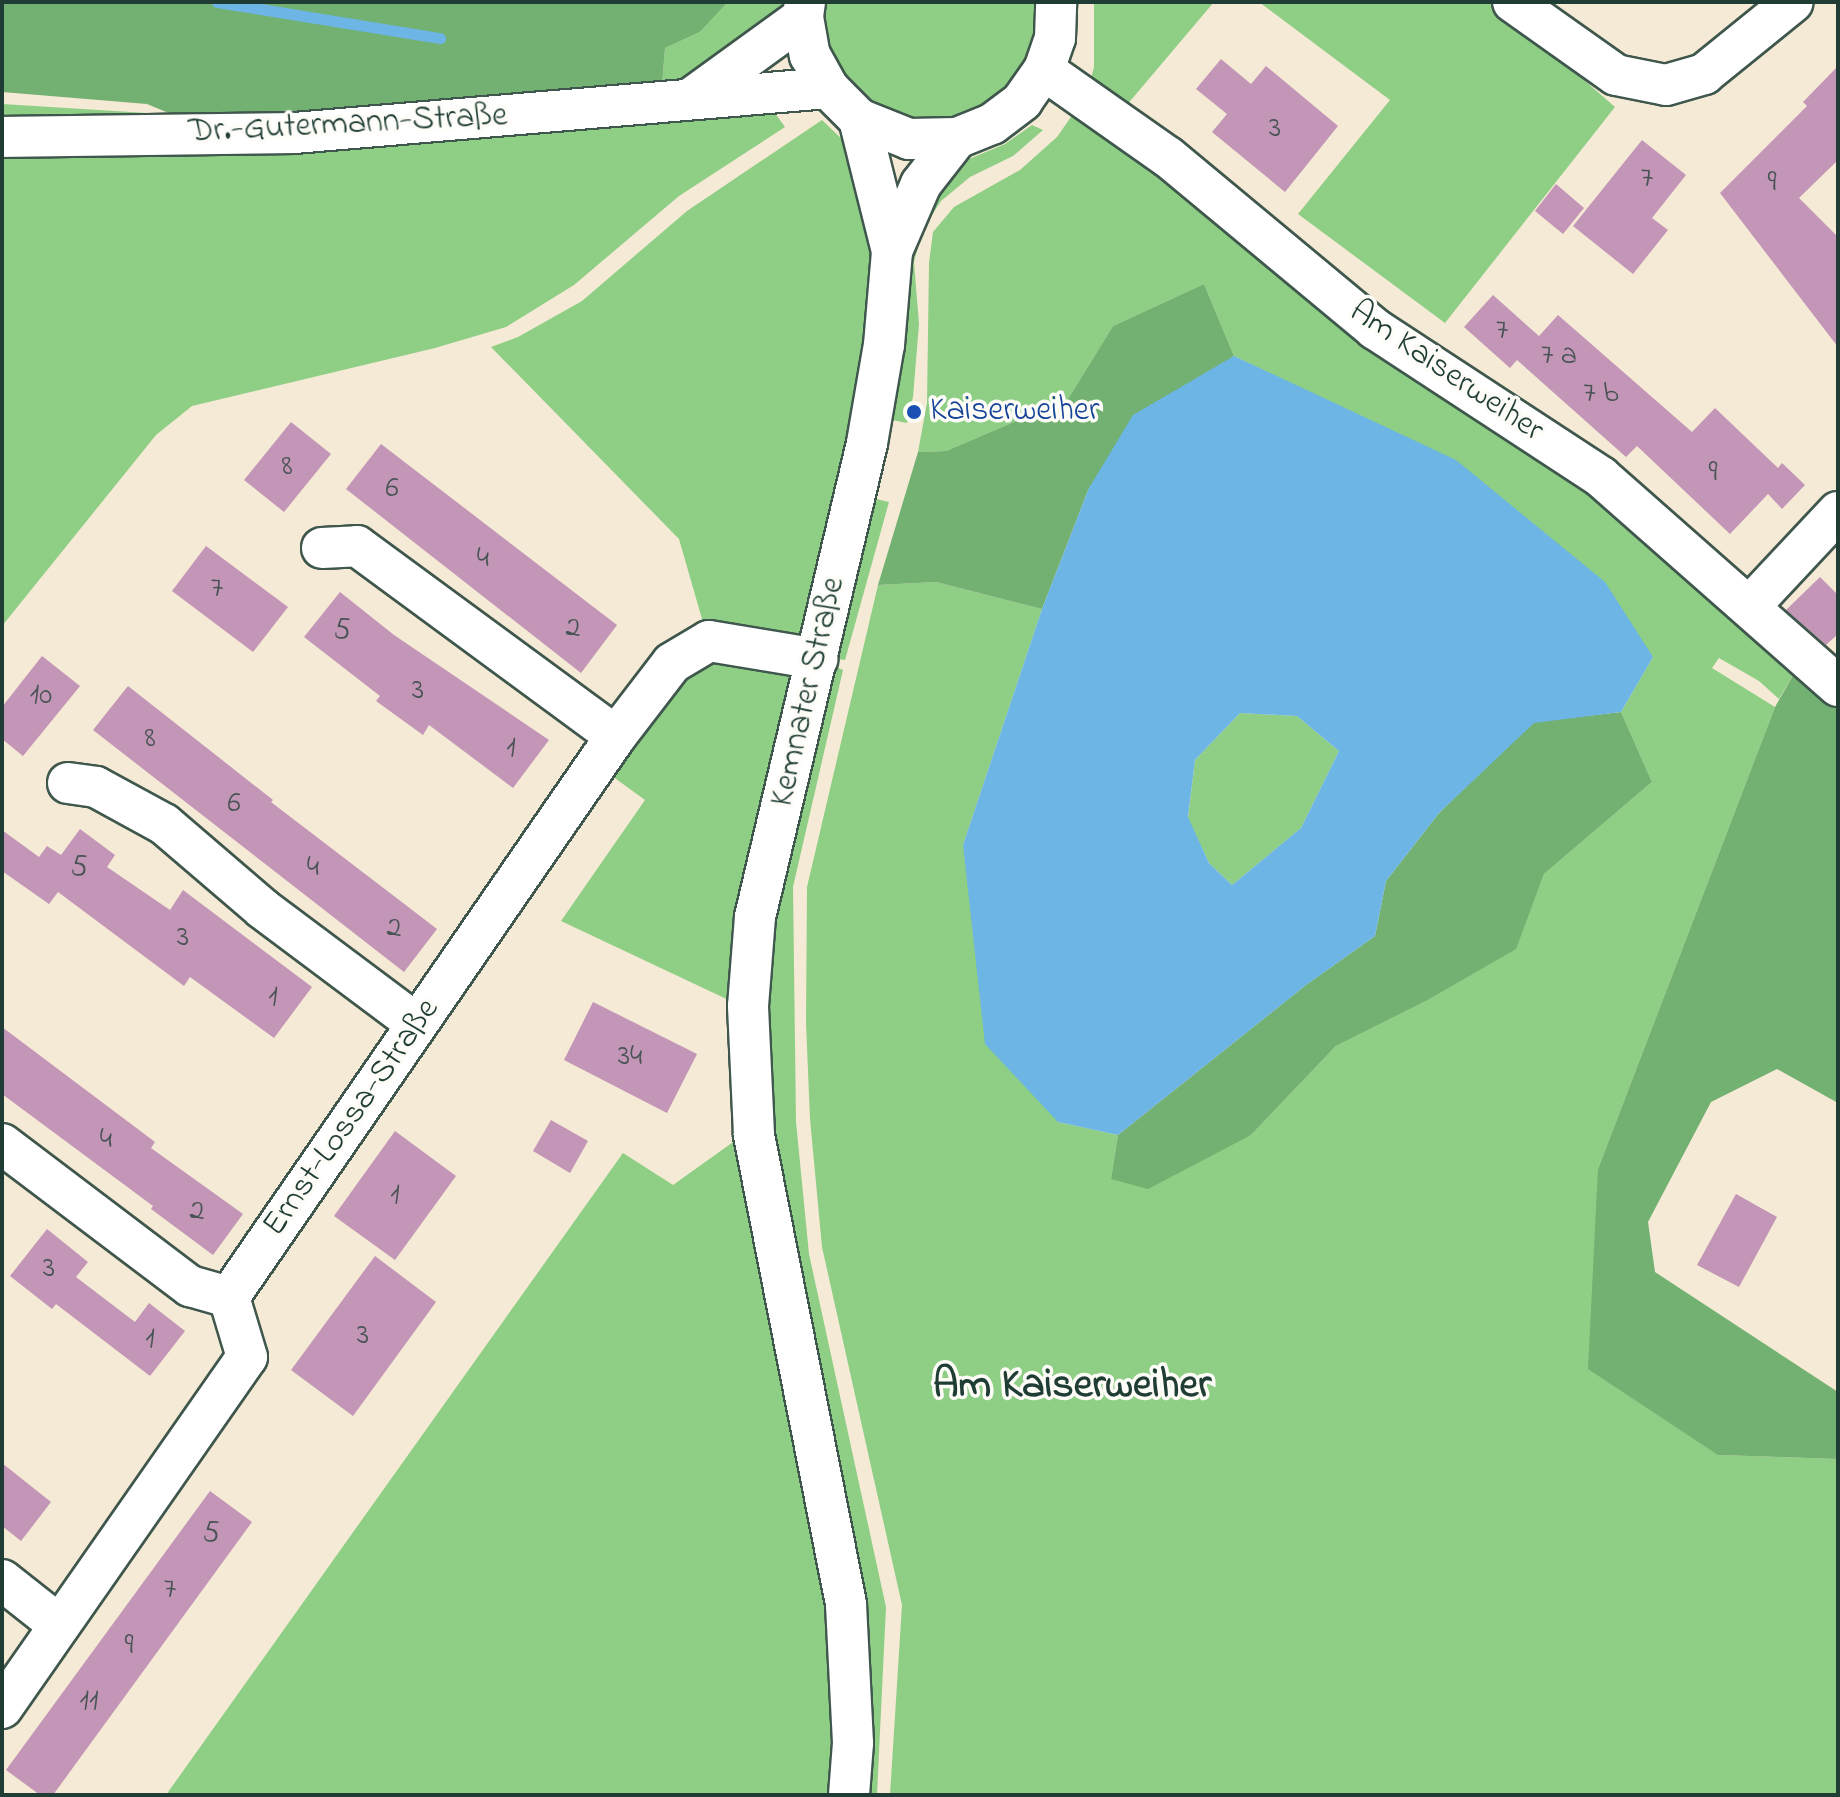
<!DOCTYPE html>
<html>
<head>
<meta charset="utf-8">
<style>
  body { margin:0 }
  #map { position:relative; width:1840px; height:1797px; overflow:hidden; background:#f5ead5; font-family:"Indie Flower",sans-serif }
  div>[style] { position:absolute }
  .green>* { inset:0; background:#8ece85 }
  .forest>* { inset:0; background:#72b172 }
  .water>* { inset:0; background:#6cb5e4 }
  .stream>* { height:11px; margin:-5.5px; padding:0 5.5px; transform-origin:5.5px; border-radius:5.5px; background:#6cb5e4 }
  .building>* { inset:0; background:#c395b6 }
  .roads { filter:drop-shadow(2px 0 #3f574c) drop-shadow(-2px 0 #3f574c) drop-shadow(0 2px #3f574c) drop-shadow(0 -2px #3f574c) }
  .minor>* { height:40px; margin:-20px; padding:0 20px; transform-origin:20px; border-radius:20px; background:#fff }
  .dots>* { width:22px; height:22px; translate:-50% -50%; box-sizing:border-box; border:4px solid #fdfcf7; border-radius:50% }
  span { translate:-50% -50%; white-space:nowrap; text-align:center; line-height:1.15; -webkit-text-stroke:7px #fdfcf7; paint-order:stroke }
  .number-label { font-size:30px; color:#485354 }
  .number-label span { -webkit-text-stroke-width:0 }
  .street-label { font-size:34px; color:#1f3d34 }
  .transit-label { font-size:34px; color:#164399 }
  .left { translate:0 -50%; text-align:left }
  .district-label { font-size:42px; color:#1f3d34; font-weight:700 }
  .frame { position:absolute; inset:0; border:4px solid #1f3d34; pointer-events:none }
</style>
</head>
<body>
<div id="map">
  <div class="green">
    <i style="clip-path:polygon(728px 2px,788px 2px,786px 9px,691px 83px,662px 86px,665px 48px,700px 32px)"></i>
    <i style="clip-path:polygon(825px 2px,1034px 2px,1036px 26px,1026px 61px,1006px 90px,977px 111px,944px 121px,909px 120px,876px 107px,849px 85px,831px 55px,823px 21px)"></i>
    <i style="clip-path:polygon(1094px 2px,1214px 2px,1120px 113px,1088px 90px,1094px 67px)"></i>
    <i style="clip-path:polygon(1259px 2px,1494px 2px,1615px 107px,1445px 323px,1298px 214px,1390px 100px)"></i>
    <i style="clip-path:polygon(1082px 101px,1502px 422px,1800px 663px,1779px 699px,1759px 681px,1719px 658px,1712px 668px,1775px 707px,1598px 1169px,1718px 1455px,1838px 1459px,1838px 1795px,890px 1795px,902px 1605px,822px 1247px,810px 1119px,806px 1023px,807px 887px,878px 585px,936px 582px,1042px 609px,963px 845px,1058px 1122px,1118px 1135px,1111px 1179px,1251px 1135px,1336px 1046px,1428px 1000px,1515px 949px,1544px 874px,1652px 782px,1621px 712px,1653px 657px,1328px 401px,1234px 356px,1204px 284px,1113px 326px,1068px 399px,946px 451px,918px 452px,927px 403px,929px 263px,933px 232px,954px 207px,1020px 170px,1057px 137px)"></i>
    <i style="clip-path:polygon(2px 104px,147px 113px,147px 121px,2px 122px)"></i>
    <i style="clip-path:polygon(774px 112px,785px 127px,679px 196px,574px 285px,506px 327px,435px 348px,192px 406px,156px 435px,2px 626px,2px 152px)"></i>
    <i style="clip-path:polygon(822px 120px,847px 144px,877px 253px,869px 343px,806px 646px,704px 626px,679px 539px,491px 347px,518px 337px,582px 301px,687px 211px)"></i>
    <i style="clip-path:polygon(1032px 125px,1043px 130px,1013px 156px,970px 177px,941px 201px,923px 229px,914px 262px,919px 324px,913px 397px,907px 423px,892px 420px,901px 349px,906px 252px,935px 188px,969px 159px,1005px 144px)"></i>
    <i style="clip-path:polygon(876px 499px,889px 502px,845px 660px,831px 658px)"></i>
    <i style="clip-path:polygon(716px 653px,804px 670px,735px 1003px,561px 921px,645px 800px,612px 776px,683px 673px)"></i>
    <i style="clip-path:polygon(830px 664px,843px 670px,793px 887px,796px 1122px,809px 1254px,886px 1607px,877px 1795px,862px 1795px,764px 1133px,766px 920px)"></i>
    <i style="clip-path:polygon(1240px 713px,1297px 716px,1339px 751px,1301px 828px,1232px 885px,1209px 863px,1188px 818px,1195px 760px)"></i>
    <i style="clip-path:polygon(743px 1135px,836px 1607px,837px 1795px,166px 1795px,623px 1153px,673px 1185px)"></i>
  </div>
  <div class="forest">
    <i style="clip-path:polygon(2px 2px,728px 2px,700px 32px,665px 48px,662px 86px,530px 102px,183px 119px,147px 104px,2px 92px)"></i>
    <i style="clip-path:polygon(1204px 284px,1234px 356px,1203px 377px,1089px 488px,1042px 609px,936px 582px,878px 585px,918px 452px,946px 451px,1068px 399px,1113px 326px)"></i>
    <i style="clip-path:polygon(1800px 663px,1838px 701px,1838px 1103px,1777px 1069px,1711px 1102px,1648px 1222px,1655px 1272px,1838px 1392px,1838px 1459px,1718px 1455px,1588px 1369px,1598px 1169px,1775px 707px)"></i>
    <i style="clip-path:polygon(1621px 712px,1652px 782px,1544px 874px,1516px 949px,1428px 1000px,1336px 1046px,1251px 1135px,1148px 1189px,1111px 1179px,1118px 1135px,1306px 985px,1375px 936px,1386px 881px,1439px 813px,1534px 722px)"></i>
  </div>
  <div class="water">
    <i style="clip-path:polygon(evenodd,1234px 356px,1456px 460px,1605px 582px,1653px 657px,1621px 712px,1534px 723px,1439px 813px,1386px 881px,1375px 936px,1306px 985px,1118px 1135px,1058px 1122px,985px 1044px,963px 845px,1042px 609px,1089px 488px,1133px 415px,1234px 356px,1240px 713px,1297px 716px,1339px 751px,1301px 828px,1232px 885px,1209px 863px,1188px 817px,1195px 760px,1240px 713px)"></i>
  </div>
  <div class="stream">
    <i style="left:217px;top:2px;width:226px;rotate:9.2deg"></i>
  </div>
  <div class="building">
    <i style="clip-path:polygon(1221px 59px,1251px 84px,1266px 66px,1338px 126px,1285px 192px,1212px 132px,1227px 114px,1196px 89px)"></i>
    <i style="clip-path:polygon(1838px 66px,1838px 160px,1799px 198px,1838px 237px,1838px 347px,1720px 193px,1807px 106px,1803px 102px)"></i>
    <i style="clip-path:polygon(1642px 140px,1686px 175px,1652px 218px,1668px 230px,1633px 274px,1573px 226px)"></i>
    <i style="clip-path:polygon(1556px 184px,1584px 208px,1563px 234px,1535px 211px)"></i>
    <i style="clip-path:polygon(1493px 295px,1539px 336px,1558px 315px,1692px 432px,1715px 408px,1778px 468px,1782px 463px,1805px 485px,1782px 509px,1768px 494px,1730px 534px,1637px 446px,1626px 457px,1517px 360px,1510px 368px,1464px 327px)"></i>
    <i style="clip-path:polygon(291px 422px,331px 454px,284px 512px,244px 480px)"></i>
    <i style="clip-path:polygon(381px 444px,617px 625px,581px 673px,346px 489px)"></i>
    <i style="clip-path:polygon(206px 546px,288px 607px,253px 652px,172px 591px)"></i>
    <i style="clip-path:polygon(1820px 577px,1838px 595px,1838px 634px,1826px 645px,1786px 610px)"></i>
    <i style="clip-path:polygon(340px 592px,394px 635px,549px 740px,513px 788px,429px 725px,423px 735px,376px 701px,380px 696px,304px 637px)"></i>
    <i style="clip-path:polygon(42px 656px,80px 686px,23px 756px,2px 739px,2px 707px)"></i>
    <i style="clip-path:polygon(128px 686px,273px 800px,271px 802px,437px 929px,404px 972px,93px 730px)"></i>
    <i style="clip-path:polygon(80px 829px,115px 855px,107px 867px,170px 910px,183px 890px,312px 987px,274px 1038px,190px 977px,184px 986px,58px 892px,49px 904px,2px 871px,2px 830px,39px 857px,47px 846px,61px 855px)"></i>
    <i style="clip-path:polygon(593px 1002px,697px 1054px,667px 1113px,564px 1060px)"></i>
    <i style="clip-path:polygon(2px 1027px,155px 1142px,151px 1148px,243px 1214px,213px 1255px,151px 1209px,153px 1206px,2px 1094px)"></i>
    <i style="clip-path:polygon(551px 1120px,588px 1141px,570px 1173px,533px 1151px)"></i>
    <i style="clip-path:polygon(395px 1131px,456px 1176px,395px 1260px,334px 1216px)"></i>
    <i style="clip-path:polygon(1736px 1194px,1777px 1217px,1739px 1287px,1697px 1265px)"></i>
    <i style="clip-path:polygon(47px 1229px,88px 1262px,76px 1277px,135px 1322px,149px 1303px,185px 1331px,150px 1376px,56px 1304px,52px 1309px,10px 1276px)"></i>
    <i style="clip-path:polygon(375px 1256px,436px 1302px,353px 1416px,291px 1370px)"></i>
    <i style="clip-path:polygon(2px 1463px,51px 1502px,21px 1541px,2px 1526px)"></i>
    <i style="clip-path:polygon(210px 1491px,252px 1522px,53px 1795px,40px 1795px,6px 1770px)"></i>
  </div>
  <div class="roads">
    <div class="minor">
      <i style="left:805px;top:2px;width:15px;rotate:98deg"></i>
      <i style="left:803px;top:17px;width:39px;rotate:80deg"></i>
      <i style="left:810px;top:55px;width:38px;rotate:61deg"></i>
      <i style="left:828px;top:88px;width:44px;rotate:45deg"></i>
      <i style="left:859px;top:119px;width:54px;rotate:21.8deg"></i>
      <i style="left:909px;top:139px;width:48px;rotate:-1.2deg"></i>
      <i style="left:957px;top:138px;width:38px;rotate:-22deg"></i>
      <i style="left:992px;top:124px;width:38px;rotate:-37deg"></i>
      <i style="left:1022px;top:101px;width:38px;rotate:-55deg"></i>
      <i style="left:1044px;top:70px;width:34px;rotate:-71deg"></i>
      <i style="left:1055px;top:38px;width:36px;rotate:-88deg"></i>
      <i style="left:1513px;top:2px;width:126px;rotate:35.3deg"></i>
      <i style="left:1616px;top:75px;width:51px;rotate:11.3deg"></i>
      <i style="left:1666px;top:85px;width:40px;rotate:-16deg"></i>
      <i style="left:1704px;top:74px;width:114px;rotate:-39deg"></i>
      <i style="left:1044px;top:70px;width:151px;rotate:35.1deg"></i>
      <i style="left:1168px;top:157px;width:269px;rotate:39.7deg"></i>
      <i style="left:1375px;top:329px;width:270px;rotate:33.2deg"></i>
      <i style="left:1601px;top:477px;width:316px;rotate:41.4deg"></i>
      <i style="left:693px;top:97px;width:136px;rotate:-36deg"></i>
      <i style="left:859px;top:119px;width:136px;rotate:76deg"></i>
      <i style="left:2px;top:137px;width:292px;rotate:-0.8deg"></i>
      <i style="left:294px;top:133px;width:536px;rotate:-4.82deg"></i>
      <i style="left:322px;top:548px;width:35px;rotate:-3deg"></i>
      <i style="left:357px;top:546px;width:321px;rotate:36.3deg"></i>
      <i style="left:1749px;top:607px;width:130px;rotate:-46.9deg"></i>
      <i style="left:68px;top:783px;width:28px;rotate:8deg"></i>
      <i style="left:96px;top:787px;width:77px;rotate:28.6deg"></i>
      <i style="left:164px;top:824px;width:130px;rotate:40.6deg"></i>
      <i style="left:263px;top:909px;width:192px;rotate:36.8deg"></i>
      <i style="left:2px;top:1144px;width:236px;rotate:37.1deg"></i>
      <i style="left:190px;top:1286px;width:41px;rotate:15.8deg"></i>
      <i style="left:2px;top:1580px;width:73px;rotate:38.3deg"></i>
      <i style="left:2px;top:1708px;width:428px;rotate:-55.1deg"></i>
      <i style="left:247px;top:1357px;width:63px;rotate:-106.7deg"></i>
      <i style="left:229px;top:1297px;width:682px;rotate:-55.4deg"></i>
      <i style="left:616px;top:736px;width:92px;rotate:-52.5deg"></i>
      <i style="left:672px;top:663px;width:43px;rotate:-30.7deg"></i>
      <i style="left:709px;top:641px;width:110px;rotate:9.4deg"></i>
      <i style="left:849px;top:1795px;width:52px;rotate:-85.6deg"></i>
      <i style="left:853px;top:1743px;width:139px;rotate:-92.9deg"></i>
      <i style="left:846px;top:1604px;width:479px;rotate:-101.1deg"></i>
      <i style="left:754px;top:1134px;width:128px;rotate:-92.7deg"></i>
      <i style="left:748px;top:1006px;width:89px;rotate:-85.5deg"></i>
      <i style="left:755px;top:917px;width:487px;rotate:-76.7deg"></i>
      <i style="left:867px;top:443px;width:99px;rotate:-80.2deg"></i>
      <i style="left:884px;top:345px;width:94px;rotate:-85.1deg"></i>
      <i style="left:892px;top:251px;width:73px;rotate:-66.6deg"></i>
      <i style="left:921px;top:184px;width:58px;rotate:-52deg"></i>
    </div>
  </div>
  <div class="dots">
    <i style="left:914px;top:412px;background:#1a4fb4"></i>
  </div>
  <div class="number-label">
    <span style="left:1275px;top:129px">3</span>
    <span style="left:1647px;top:179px">7</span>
    <span style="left:1772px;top:183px">9</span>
    <span style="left:1502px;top:331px">7</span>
    <span style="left:1559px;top:356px">7 a</span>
    <span style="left:1601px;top:394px">7 b</span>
    <span style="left:287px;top:467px">8</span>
    <span style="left:1713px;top:473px">9</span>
    <span style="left:392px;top:489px">6</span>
    <span style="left:483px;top:559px">4</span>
    <span style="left:217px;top:589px">7</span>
    <span style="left:573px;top:629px">2</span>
    <span style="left:342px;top:631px">5</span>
    <span style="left:418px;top:691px">3</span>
    <span style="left:41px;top:696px">10</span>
    <span style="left:150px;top:739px">8</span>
    <span style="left:511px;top:749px">1</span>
    <span style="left:234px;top:804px">6</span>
    <span style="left:79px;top:868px">5</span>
    <span style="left:313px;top:868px">4</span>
    <span style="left:394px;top:929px">2</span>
    <span style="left:183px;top:938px">3</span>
    <span style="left:273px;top:998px">1</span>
    <span style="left:630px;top:1057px">34</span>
    <span style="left:106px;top:1140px">4</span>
    <span style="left:395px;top:1196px">1</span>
    <span style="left:197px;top:1212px">2</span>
    <span style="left:49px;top:1269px">3</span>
    <span style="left:363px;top:1336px">3</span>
    <span style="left:150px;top:1340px">1</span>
    <span style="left:211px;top:1534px">5</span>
    <span style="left:170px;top:1590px">7</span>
    <span style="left:129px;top:1646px">9</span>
    <span style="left:89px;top:1702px">11</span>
  </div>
  <div class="street-label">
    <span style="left:348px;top:125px;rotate:-3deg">Dr.-Gutermann-Straße</span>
    <span style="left:1446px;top:372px;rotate:34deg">Am Kaiserweiher</span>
    <span style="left:809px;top:692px;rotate:-77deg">Kemnater Straße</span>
    <span style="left:352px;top:1118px;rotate:-55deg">Ernst-Lossa-Straße</span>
  </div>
  <div class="transit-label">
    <span class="left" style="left:930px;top:412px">Kaiserweiher</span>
  </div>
  <div class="district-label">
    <span style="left:1072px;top:1386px">Am Kaiserweiher</span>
  </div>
  <div class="frame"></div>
</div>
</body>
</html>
